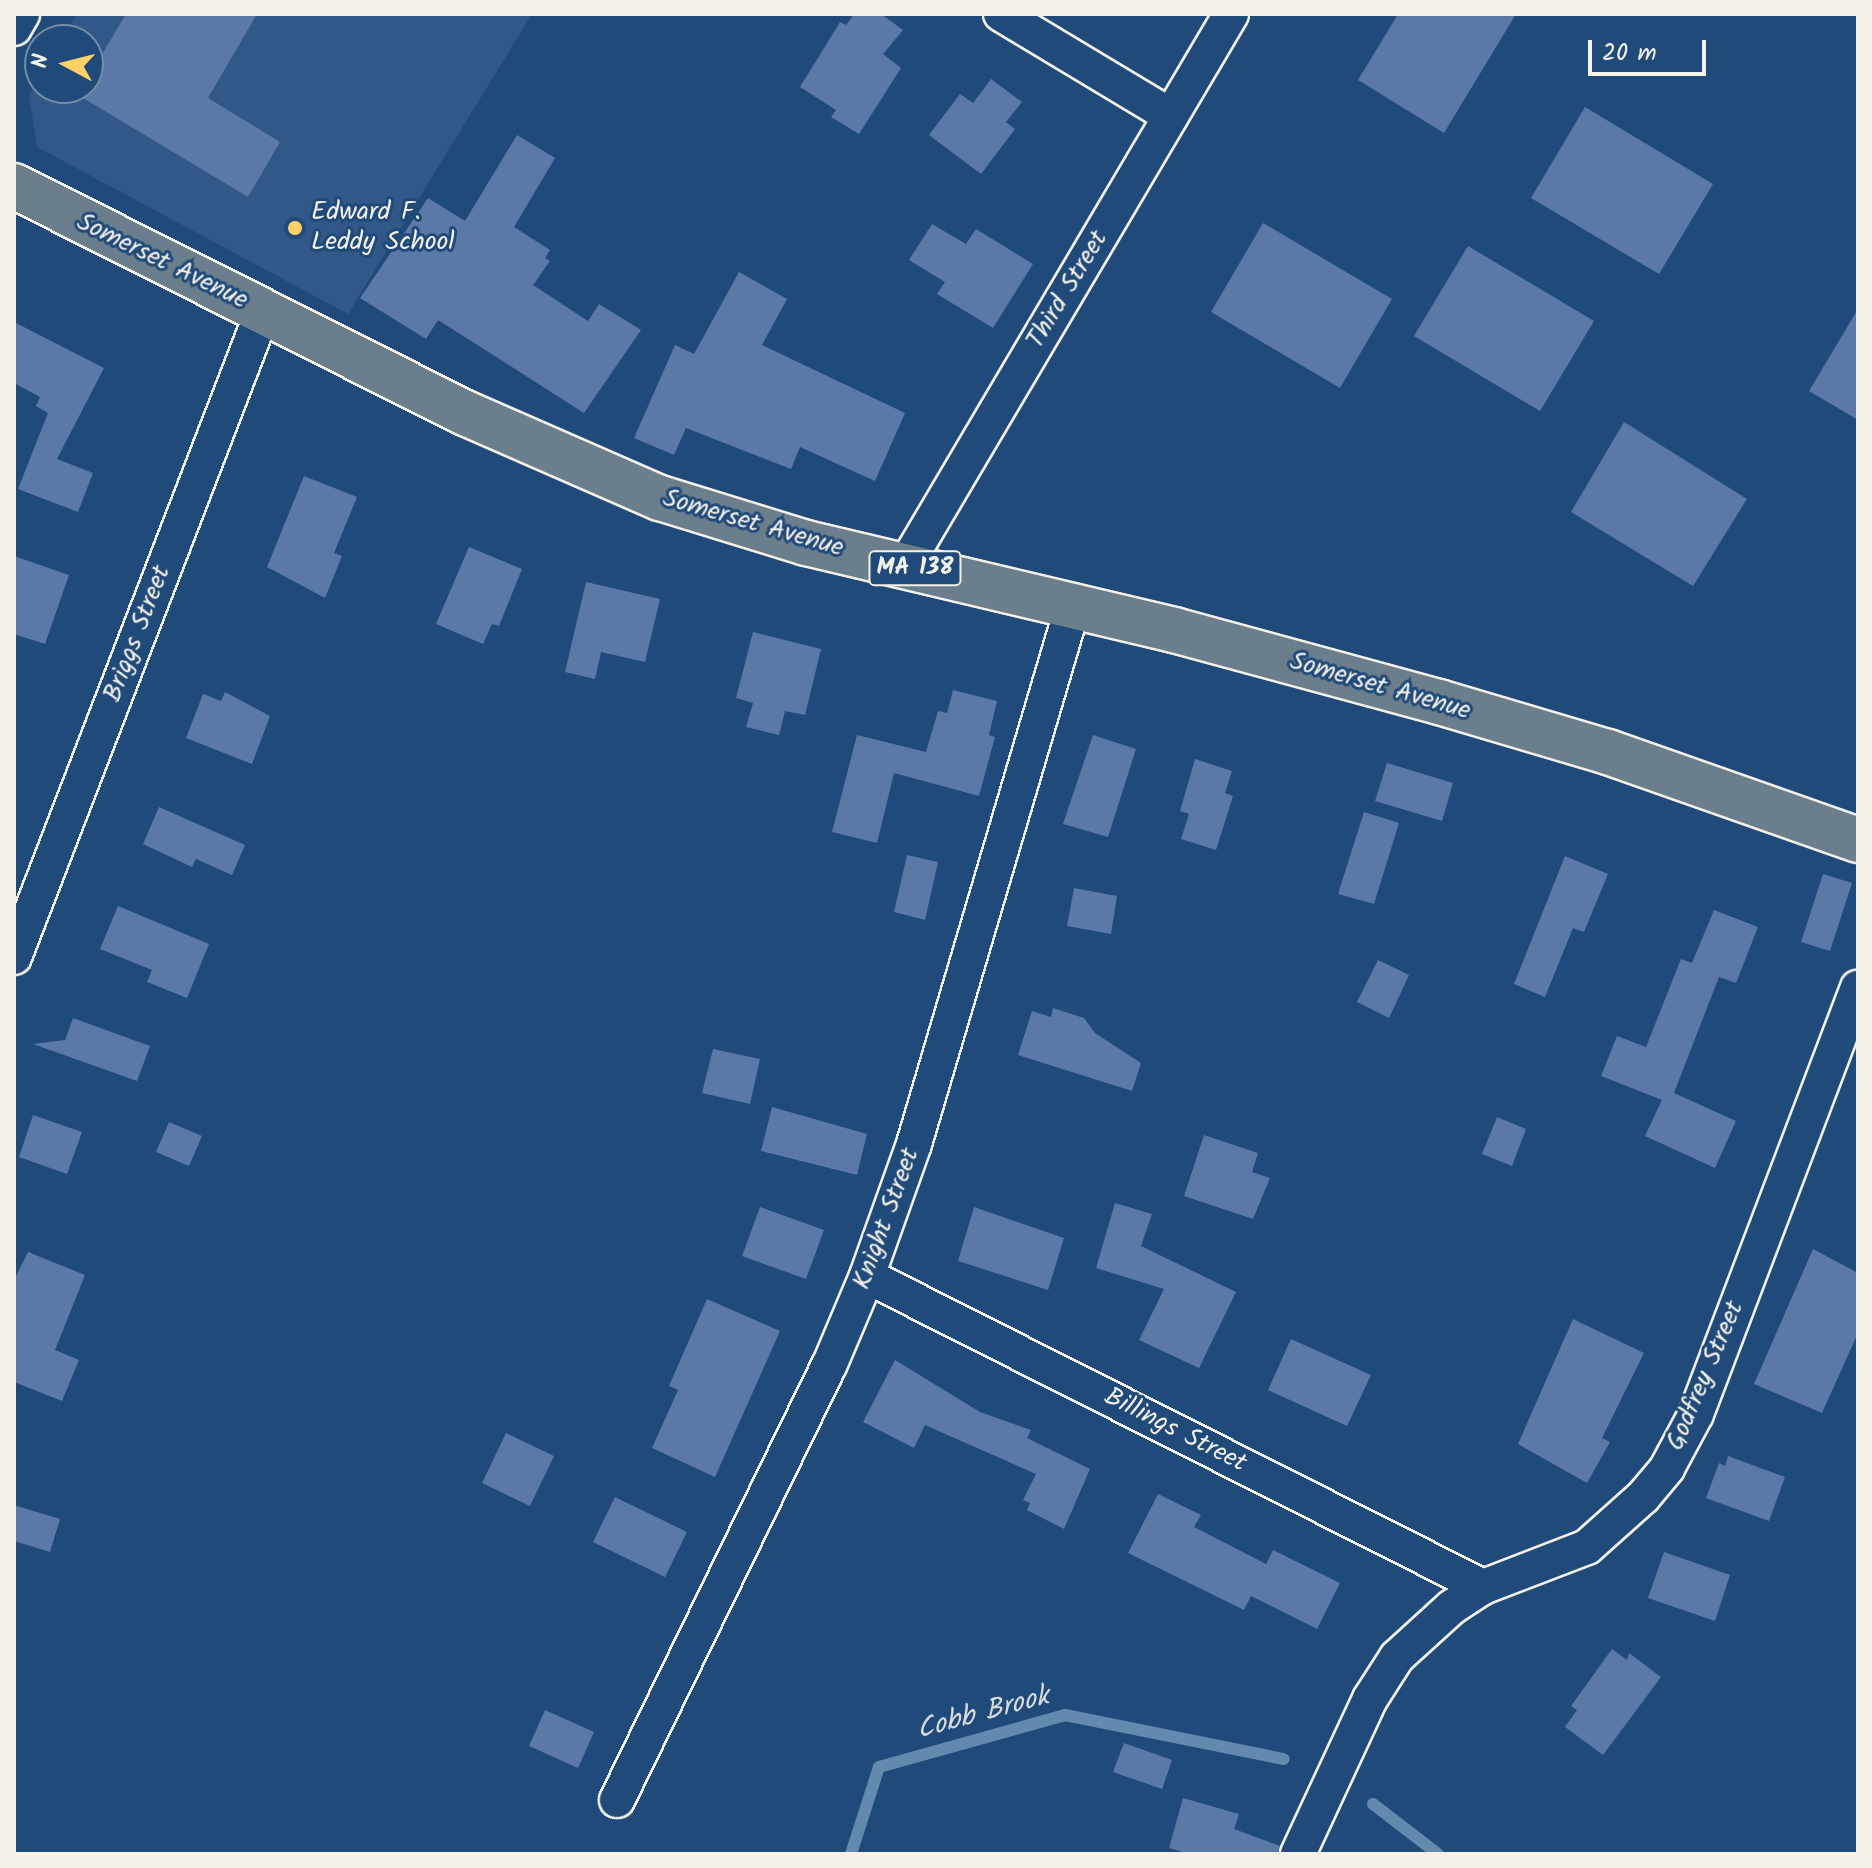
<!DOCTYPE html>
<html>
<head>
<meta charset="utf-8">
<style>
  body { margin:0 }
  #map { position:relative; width:1872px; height:1868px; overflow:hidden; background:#1f4a7a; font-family:Kalam,sans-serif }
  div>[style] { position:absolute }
  .built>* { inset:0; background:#315887 }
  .stream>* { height:12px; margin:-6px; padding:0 6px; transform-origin:6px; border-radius:6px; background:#6389ae }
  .building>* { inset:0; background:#5a79a6 }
  .roads { filter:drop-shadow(2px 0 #f4f1e8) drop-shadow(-2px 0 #f4f1e8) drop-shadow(0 2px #f4f1e8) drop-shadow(0 -2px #f4f1e8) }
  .minor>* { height:34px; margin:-17px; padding:0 17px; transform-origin:17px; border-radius:17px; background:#1f4a7a }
  .primary>* { height:44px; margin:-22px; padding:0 22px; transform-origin:22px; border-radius:22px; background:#6b7e8b }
  .dots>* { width:22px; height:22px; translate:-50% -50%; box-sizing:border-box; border:4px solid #1f4a7a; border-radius:50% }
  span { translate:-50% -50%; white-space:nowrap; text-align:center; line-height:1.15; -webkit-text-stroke:6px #1f4a7a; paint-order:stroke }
  .shield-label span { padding:2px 6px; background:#1f4a7a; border:2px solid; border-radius:6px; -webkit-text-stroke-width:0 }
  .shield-label { font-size:24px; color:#f4f1e8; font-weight:700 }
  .poi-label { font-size:26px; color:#f4f1e8 }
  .left { translate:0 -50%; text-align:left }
  .street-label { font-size:26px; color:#f4f1e8 }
  .water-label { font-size:28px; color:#d7dcdc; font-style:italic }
  .frame { position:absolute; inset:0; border:16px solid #f4f1e8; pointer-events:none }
  .north { position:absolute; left:24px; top:24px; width:80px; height:80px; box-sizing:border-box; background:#1f4a7a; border:2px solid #748da6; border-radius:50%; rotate:277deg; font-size:22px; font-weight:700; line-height:32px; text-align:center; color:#f4f1e8 }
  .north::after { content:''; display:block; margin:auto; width:28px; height:36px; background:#ffd166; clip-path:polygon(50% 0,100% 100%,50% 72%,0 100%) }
  .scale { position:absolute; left:1588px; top:40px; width:118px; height:36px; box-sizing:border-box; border:4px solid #f4f1e8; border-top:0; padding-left:10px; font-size:24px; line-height:28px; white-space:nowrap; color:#f4f1e8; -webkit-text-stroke:6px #1f4a7a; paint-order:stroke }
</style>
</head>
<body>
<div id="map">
  <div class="built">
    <i style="clip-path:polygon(77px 14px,532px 14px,348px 314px,37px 147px,29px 95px,40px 76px,40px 88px,88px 88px,88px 40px,61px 40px)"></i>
  </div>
  <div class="stream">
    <i style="left:1373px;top:1804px;width:82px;rotate:37.6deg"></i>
    <i style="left:851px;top:1854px;width:91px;rotate:-72.2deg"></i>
    <i style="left:879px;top:1767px;width:193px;rotate:-15.6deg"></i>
    <i style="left:1065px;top:1715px;width:223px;rotate:11.4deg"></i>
  </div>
  <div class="building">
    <i style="clip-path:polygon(126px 14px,257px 14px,208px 98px,280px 142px,248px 197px,78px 95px,88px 88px,88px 78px)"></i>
    <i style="clip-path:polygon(854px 14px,881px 14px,903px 30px,883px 54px,901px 68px,859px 134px,831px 117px,836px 110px,800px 87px,840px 22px,846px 25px)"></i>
    <i style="clip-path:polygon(1398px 14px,1516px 14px,1444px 133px,1358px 80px)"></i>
    <i style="clip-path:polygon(991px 79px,1022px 102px,1006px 122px,1015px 129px,981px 174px,929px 135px,960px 94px,973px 103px)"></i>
    <i style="clip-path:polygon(1585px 107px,1713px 184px,1659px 274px,1531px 198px)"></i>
    <i style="clip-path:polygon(517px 135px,555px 158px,514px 227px,550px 250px,545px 258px,550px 261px,533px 285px,588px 321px,599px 304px,641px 330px,584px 413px,438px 320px,426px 339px,360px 298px,428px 198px,465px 221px)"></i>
    <i style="clip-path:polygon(1263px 223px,1392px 299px,1340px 388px,1211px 312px)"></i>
    <i style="clip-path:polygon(932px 224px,966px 244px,976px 229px,1033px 264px,993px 328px,937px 294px,945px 282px,909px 260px)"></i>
    <i style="clip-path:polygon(1468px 246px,1594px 321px,1540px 411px,1414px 336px)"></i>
    <i style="clip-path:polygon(739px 272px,787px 299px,762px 345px,905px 413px,875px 481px,800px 447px,791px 469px,686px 428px,674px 455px,634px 438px,675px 345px,694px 354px)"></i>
    <i style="clip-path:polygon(1858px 309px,1858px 420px,1809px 391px)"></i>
    <i style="clip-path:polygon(14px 322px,104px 368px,57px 459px,93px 473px,78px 512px,18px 489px,48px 413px,36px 406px,40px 397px,14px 383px)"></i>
    <i style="clip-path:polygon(1624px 422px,1747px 499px,1693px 586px,1571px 512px)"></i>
    <i style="clip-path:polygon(304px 476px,357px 497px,334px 553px,342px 556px,325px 598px,267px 567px)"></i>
    <i style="clip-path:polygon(469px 547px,522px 569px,499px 626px,492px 624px,483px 644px,436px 624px)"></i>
    <i style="clip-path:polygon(14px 556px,69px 575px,45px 644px,14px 634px)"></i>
    <i style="clip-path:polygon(586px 582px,660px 599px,645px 662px,601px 652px,595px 679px,565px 672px)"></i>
    <i style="clip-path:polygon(753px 632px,821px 649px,805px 715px,785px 711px,779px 735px,746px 727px,753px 703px,736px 698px)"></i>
    <i style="clip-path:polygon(953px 690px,997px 701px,989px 735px,995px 737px,979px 796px,894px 773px,877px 843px,832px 832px,857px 735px,926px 752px,938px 711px,947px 713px)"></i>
    <i style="clip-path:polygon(225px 692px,270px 716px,252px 764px,186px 738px,203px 694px,221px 701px)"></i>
    <i style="clip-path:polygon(1093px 735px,1136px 749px,1108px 837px,1063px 824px)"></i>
    <i style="clip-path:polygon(1195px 759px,1232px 771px,1225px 793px,1233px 796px,1216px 850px,1181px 839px,1189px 814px,1180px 811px)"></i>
    <i style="clip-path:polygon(1387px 763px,1453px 783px,1442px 821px,1375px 801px)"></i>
    <i style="clip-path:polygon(159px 807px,245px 845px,232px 875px,196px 859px,192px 867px,143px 844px)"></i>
    <i style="clip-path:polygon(1364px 812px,1399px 823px,1374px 904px,1338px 894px)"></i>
    <i style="clip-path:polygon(907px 855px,938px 862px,925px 920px,894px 912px)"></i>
    <i style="clip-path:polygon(1565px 856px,1608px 874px,1584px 932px,1573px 928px,1545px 997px,1514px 984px)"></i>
    <i style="clip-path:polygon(1823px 874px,1852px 883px,1830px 951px,1801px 942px)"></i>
    <i style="clip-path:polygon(1074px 888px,1117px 896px,1111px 934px,1067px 926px)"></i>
    <i style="clip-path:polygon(118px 906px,209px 944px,187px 998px,147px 982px,152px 970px,100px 949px)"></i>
    <i style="clip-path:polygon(1714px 910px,1758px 927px,1736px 983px,1719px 977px,1674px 1093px,1736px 1121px,1715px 1168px,1645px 1136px,1662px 1100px,1601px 1076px,1617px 1036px,1646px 1047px,1681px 959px,1692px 963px)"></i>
    <i style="clip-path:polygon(1378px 960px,1409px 975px,1389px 1018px,1357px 1002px)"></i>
    <i style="clip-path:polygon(1053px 1008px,1084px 1018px,1095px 1033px,1141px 1063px,1132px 1091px,1018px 1055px,1032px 1011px,1051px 1017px)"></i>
    <i style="clip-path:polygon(73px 1018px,150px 1046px,137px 1081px,33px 1044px,65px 1040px)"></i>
    <i style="clip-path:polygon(713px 1049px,760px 1059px,750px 1104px,702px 1093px)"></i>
    <i style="clip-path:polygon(772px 1107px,867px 1134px,857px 1175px,761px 1151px)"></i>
    <i style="clip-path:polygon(33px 1115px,82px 1132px,67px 1174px,19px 1157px)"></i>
    <i style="clip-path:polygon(1497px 1117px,1526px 1129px,1512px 1166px,1482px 1154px)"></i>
    <i style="clip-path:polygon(169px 1122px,202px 1136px,189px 1166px,156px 1152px)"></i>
    <i style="clip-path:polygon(1204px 1135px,1258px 1153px,1252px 1172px,1270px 1178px,1253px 1219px,1184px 1196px)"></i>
    <i style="clip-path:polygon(1115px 1203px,1152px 1214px,1141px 1246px,1236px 1292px,1199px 1368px,1139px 1340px,1164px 1289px,1096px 1268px)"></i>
    <i style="clip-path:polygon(760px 1207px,824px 1230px,806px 1279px,742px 1256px)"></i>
    <i style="clip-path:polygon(974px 1207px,1064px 1238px,1048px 1290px,958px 1261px)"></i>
    <i style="clip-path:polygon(1813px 1249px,1858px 1273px,1858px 1333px,1822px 1413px,1754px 1384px)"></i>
    <i style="clip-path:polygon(28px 1252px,85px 1275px,55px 1350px,79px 1360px,62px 1401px,14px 1382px,14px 1280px)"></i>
    <i style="clip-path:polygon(707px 1299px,780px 1331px,715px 1477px,652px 1448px,678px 1390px,669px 1386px)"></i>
    <i style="clip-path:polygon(1573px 1319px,1644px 1353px,1602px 1438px,1610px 1442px,1587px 1483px,1518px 1444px)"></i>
    <i style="clip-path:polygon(1291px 1339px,1371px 1375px,1347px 1426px,1268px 1390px)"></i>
    <i style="clip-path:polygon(895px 1360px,980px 1412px,1031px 1430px,1027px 1438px,1090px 1469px,1064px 1529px,1027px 1510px,1030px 1503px,1023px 1500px,1036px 1474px,925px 1425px,914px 1448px,863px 1422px)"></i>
    <i style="clip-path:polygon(506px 1433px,554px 1456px,530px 1506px,482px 1483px)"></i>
    <i style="clip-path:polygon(1728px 1456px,1785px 1477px,1769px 1521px,1706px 1498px,1719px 1463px,1725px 1466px)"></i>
    <i style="clip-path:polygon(1158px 1494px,1201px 1515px,1194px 1527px,1266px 1564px,1273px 1550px,1340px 1583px,1317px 1629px,1251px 1596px,1244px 1610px,1128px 1553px)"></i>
    <i style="clip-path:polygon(615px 1497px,687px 1532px,665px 1577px,593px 1542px)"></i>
    <i style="clip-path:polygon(14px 1505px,60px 1519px,50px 1552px,14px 1541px)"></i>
    <i style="clip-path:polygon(1664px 1552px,1730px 1575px,1715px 1621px,1648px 1598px)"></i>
    <i style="clip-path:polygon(1612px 1649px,1627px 1660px,1629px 1653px,1661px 1677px,1603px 1755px,1565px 1727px,1577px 1710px,1571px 1706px)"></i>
    <i style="clip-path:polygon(545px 1710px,594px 1732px,578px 1768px,529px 1746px)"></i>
    <i style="clip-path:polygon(1124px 1743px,1172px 1760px,1162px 1789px,1113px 1772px)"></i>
    <i style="clip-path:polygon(1183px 1798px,1239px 1814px,1234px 1829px,1280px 1846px,1278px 1854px,1189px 1854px,1169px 1848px)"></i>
  </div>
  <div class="roads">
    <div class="minor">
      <i style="left:1001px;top:14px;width:198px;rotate:31deg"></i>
      <i style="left:14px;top:28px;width:16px;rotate:-60deg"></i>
      <i style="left:905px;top:566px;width:641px;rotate:-59.43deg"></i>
      <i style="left:14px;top:957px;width:692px;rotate:-68.92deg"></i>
      <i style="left:867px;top:1276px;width:690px;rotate:26.79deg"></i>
      <i style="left:617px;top:1800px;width:483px;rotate:-64deg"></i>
      <i style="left:829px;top:1366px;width:98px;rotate:-67.1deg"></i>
      <i style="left:867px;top:1276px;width:140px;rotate:-70.4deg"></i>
      <i style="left:914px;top:1144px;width:561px;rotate:-73.54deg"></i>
      <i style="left:1298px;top:1854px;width:171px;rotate:-65.1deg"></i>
      <i style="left:1370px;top:1699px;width:50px;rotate:-57.3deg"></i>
      <i style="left:1397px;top:1657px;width:74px;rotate:-42.3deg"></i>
      <i style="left:1452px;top:1607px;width:37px;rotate:-33deg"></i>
      <i style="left:1483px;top:1587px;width:111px;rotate:-21deg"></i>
      <i style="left:1587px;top:1547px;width:75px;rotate:-41.8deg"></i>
      <i style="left:1643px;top:1497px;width:38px;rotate:-50deg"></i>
      <i style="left:1667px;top:1468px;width:61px;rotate:-61.8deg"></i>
      <i style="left:1696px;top:1414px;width:456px;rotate:-69.2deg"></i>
    </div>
    <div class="primary">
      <i style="left:14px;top:186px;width:505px;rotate:26.72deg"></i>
      <i style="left:465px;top:413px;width:213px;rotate:23.6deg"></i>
      <i style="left:660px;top:498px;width:153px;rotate:17.1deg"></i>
      <i style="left:806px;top:543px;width:378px;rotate:13.3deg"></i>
      <i style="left:1174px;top:630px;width:275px;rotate:15.2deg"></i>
      <i style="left:1439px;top:702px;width:176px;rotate:16.5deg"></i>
      <i style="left:1608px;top:752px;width:265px;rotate:19.4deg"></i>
    </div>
  </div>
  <div class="dots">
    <i style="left:295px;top:228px;background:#ffd166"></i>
  </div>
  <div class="shield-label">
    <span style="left:915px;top:568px">MA 138</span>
  </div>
  <div class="poi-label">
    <span class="left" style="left:311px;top:228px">Edward F.<br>Leddy School</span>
  </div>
  <div class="street-label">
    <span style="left:162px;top:262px;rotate:26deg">Somerset Avenue</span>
    <span style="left:1068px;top:290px;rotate:-59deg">Third Street</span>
    <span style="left:753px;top:524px;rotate:16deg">Somerset Avenue</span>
    <span style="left:138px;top:634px;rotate:-69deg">Briggs Street</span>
    <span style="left:1380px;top:687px;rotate:16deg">Somerset Avenue</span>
    <span style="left:887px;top:1219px;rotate:-70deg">Knight Street</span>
    <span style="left:1706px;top:1376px;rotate:-67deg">Godfrey Street</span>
    <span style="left:1175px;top:1431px;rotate:27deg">Billings Street</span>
  </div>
  <div class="water-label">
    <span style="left:983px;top:1714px;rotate:-15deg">Cobb Brook</span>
  </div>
  <div class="frame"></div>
  <div class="north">N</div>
  <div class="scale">20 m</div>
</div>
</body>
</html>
